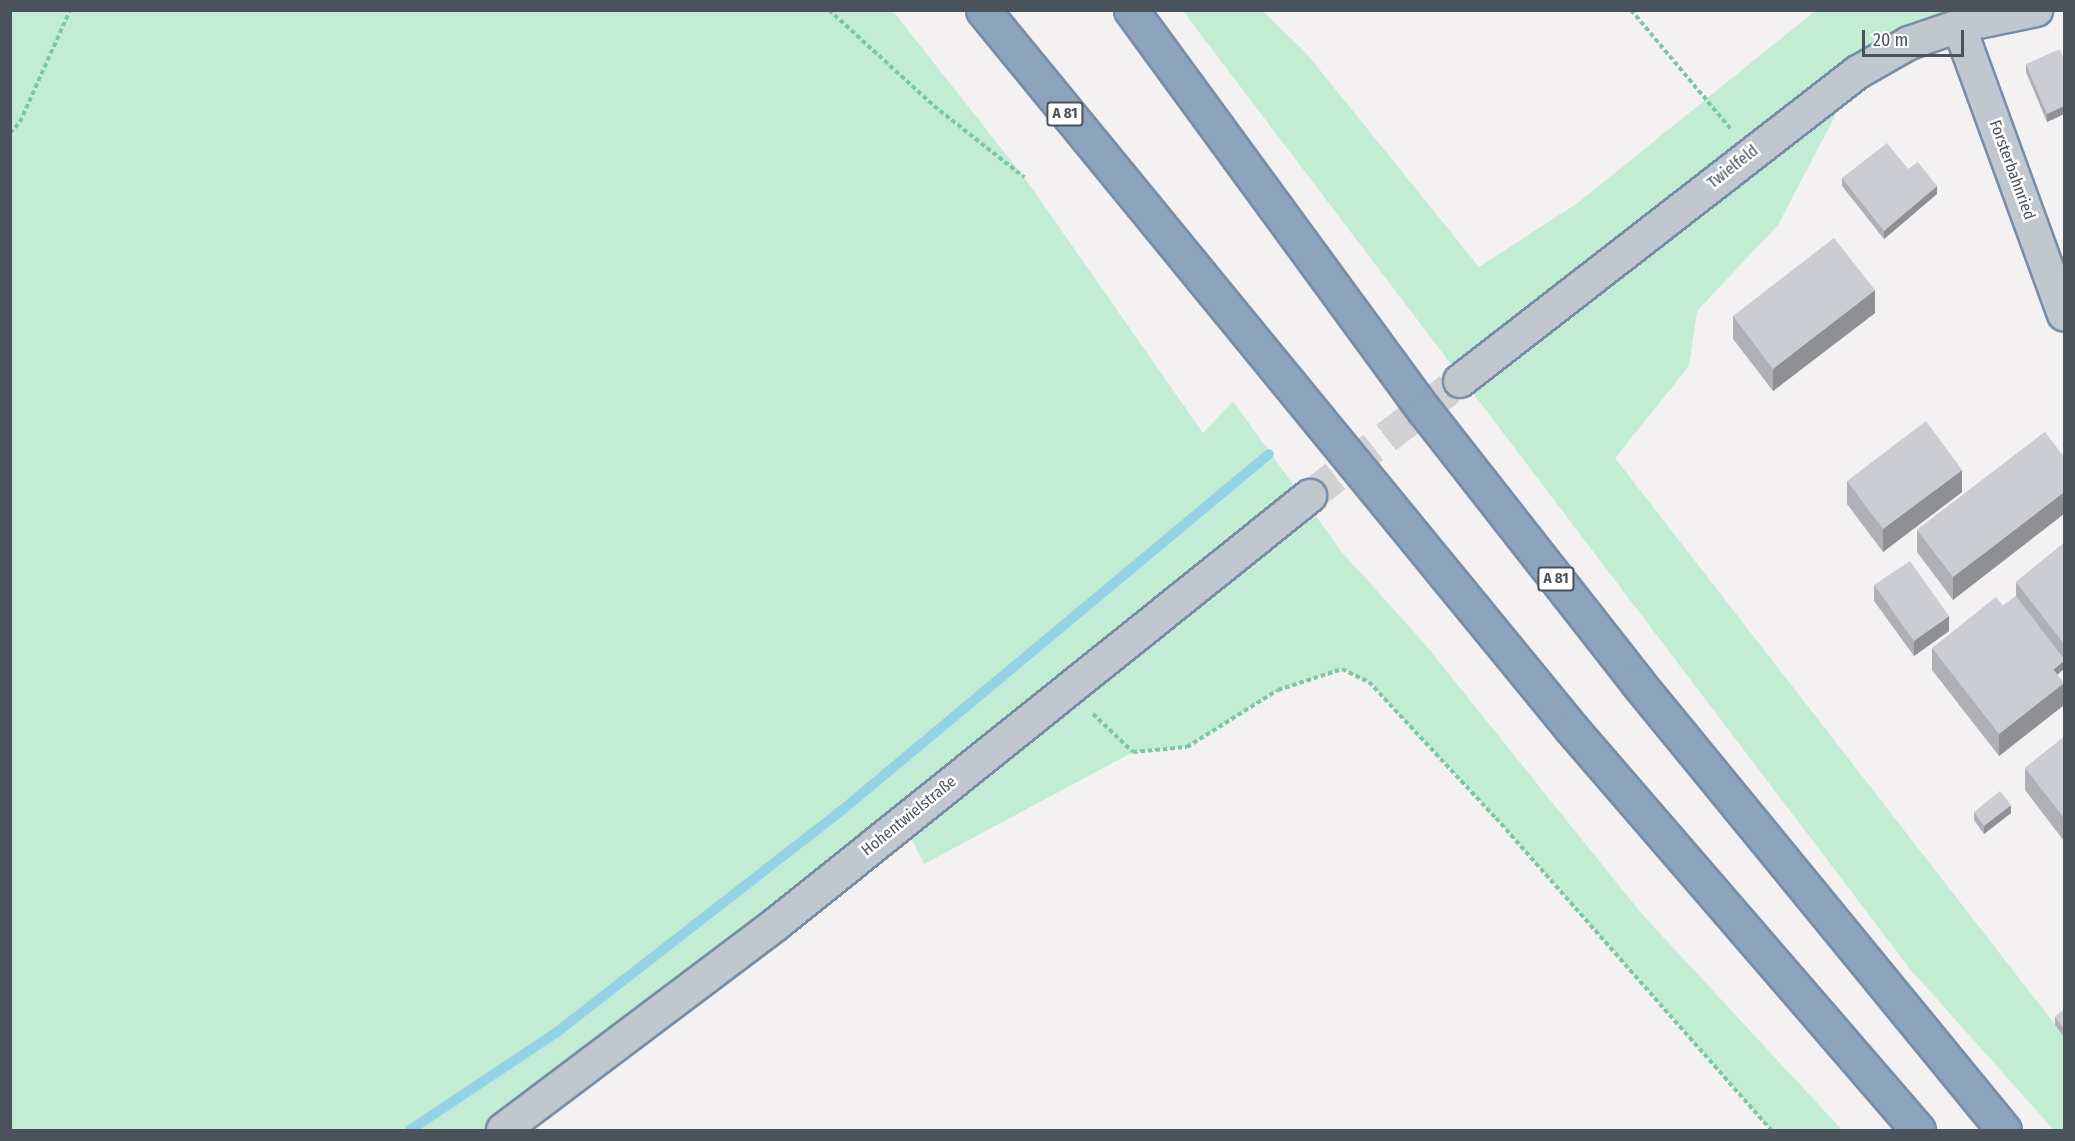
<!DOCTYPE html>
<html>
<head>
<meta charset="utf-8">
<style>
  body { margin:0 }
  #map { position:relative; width:2075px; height:1141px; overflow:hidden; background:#f3f1f1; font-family:"Fira Sans Condensed",sans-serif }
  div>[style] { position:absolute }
  .green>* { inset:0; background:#c3ecd4 }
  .stream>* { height:10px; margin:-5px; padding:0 5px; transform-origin:5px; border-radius:5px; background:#94d2e5 }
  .street-tunnel>* { height:32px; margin-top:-16px; transform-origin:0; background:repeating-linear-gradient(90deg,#d1d1d3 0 32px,transparent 0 48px) }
  .path>* { height:4px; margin-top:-2px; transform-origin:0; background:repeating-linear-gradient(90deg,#7ec7a5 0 4.5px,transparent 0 7.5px) }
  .roads { filter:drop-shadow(2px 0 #788da7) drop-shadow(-2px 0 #788da7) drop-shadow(0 2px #788da7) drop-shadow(0 -2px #788da7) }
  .street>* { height:32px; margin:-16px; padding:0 16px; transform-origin:16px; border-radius:16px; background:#c0c7ce }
  .highway>* { height:33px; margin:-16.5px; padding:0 16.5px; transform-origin:16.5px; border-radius:16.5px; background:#8da2bb }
  .wall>* { inset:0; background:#afb0b5 }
  .shaded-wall>* { inset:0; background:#8e9093 }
  .building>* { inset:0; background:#cbcdd2 }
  span { translate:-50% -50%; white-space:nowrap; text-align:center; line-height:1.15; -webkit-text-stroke:5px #fff; paint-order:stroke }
  .shield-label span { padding:2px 4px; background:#fff; border:2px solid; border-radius:4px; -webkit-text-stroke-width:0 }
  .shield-label { font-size:15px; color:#4a535c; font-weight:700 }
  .street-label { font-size:16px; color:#4a535c }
  .frame { position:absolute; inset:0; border:12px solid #4a535c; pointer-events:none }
  .scale { position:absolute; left:1862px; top:30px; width:102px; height:27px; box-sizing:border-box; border:3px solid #4a535c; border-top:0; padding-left:8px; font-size:18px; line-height:21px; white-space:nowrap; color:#4a535c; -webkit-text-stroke:4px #fff; paint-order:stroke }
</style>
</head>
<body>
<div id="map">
  <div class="green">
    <i style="clip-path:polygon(892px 10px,1024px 177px,1203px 433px,1233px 401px,1341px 551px,1424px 643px,1641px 913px,1842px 1130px,1771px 1130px,1496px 818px,1369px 682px,1342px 669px,1278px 690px,1187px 747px,1133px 752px,924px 864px,903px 821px,503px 1130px,11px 1130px,11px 11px)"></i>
    <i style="clip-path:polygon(1183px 11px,1263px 11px,1306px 53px,1479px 267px,1579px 202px,1815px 11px,2036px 11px,1858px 72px,1778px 225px,1697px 311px,1689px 366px,1615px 458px,2064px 1036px,2064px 1130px,2054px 1130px,1910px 969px)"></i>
  </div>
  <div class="stream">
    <i style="left:410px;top:1130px;width:177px;rotate:-33.7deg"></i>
    <i style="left:557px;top:1032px;width:360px;rotate:-37.9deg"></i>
    <i style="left:841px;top:811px;width:557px;rotate:-39.83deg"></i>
  </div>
  <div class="street-tunnel">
    <i style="left:1310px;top:496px;width:189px;rotate:-37.5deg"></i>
  </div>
  <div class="path">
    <i style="left:829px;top:10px;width:142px;rotate:42.4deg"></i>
    <i style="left:934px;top:106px;width:115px;rotate:38.3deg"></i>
    <i style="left:1631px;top:10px;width:155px;rotate:50deg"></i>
    <i style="left:10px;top:133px;width:15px;rotate:-48deg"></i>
    <i style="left:20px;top:122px;width:123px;rotate:-65.9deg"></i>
    <i style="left:1093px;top:714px;width:55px;rotate:43.5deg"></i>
    <i style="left:1133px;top:752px;width:54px;rotate:-5.3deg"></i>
    <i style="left:1187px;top:747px;width:107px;rotate:-32.1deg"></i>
    <i style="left:1278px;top:690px;width:67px;rotate:-18.2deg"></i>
    <i style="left:1342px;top:669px;width:30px;rotate:26deg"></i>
    <i style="left:1369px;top:682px;width:186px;rotate:47deg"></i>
    <i style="left:1496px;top:818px;width:416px;rotate:48.6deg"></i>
  </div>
  <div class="roads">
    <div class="street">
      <i style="left:1959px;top:26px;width:307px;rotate:70deg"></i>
      <i style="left:1460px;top:381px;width:504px;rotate:-37.83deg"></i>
      <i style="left:1858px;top:72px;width:59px;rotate:-29.6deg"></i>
      <i style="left:1909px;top:43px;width:53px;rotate:-18.8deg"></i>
      <i style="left:1959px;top:26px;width:79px;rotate:-11.7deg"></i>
      <i style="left:503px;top:1130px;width:341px;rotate:-37deg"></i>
      <i style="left:775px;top:925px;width:686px;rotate:-38.73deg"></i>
    </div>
    <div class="highway">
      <i style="left:983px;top:10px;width:928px;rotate:50.68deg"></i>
      <i style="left:1571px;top:728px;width:531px;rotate:49.2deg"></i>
      <i style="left:1131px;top:10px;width:496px;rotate:53.8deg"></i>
      <i style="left:1424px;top:410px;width:345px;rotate:51.9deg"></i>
      <i style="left:1637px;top:682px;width:579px;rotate:50.68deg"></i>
    </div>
  </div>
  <div class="wall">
    <i style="clip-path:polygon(2064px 60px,2064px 114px,2047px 122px,2026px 72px,2026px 64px)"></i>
    <i style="clip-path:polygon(1908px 169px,1937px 194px,1884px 239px,1842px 186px,1842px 178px)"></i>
    <i style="clip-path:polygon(1875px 313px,1773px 391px,1733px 339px,1733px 316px)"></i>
    <i style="clip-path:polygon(2045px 432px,1953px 600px,1917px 552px,1917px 530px)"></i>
    <i style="clip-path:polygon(1847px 481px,1962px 492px,1883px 552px,1847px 504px)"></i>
    <i style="clip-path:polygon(2064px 543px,2064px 669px,2057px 675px,2064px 705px,1999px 756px,1932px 670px,1932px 648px,2003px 606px,2016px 596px,2016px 582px)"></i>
    <i style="clip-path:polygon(1874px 585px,1949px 631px,1914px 656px,1874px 601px)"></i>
    <i style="clip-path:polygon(2064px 737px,2064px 841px,2025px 790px,2025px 768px)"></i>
    <i style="clip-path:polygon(1974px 812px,2011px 813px,1984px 834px,1974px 820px)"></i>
    <i style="clip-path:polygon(2064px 1009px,2064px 1037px,2055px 1025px,2055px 1017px)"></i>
  </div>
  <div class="shaded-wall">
    <i style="clip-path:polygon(2064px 106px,2064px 114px,2047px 122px,2047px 114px)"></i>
    <i style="clip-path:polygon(1937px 186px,1937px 194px,1884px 239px,1884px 231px)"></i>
    <i style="clip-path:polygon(1875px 290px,1875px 313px,1773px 391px,1773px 369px)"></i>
    <i style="clip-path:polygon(1962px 470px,1962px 492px,1883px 552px,1883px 529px)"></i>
    <i style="clip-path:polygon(2064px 492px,2064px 514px,1953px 600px,1953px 577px)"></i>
    <i style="clip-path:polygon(1949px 616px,1949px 631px,1914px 656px,1914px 641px)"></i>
    <i style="clip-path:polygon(2064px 661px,2064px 669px,2046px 684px,2046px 676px)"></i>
    <i style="clip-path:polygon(2064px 683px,2064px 705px,1999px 756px,1999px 734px)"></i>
    <i style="clip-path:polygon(2011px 805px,2011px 813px,1984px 834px,1984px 826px)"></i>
  </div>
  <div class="building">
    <i style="clip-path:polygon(2060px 49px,2064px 60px,2064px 106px,2047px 114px,2026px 64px)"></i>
    <i style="clip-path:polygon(1887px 143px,1908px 169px,1918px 162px,1937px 186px,1884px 231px,1842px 178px)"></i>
    <i style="clip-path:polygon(1834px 238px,1875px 290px,1773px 369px,1733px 316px)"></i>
    <i style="clip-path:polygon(1926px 421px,1962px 470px,1883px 529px,1847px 481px)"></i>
    <i style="clip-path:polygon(2045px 432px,2064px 457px,2064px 492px,1953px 577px,1917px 530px)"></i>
    <i style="clip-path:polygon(2064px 543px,2064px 644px,2016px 582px)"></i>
    <i style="clip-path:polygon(1910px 561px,1949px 616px,1914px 641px,1874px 585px)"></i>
    <i style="clip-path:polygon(2016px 596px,2064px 659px,2064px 661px,2053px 670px,2003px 606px)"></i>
    <i style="clip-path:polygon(1996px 597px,2064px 683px,1999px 734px,1932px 648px)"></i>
    <i style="clip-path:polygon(2064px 737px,2064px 818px,2025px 768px)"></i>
    <i style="clip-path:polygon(2000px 791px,2011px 805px,1984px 826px,1974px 812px)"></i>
    <i style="clip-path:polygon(2064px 1009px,2064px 1029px,2055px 1017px)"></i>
  </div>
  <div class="shield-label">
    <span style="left:1065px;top:114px">A 81</span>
    <span style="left:1556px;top:579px">A 81</span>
  </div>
  <div class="street-label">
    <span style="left:1733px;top:167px;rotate:-38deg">Twielfeld</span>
    <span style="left:2012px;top:170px;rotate:70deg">Forsterbahnried</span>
    <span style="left:909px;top:816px;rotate:-39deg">Hohentwielstraße</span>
  </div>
  <div class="frame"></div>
  <div class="scale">20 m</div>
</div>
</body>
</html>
